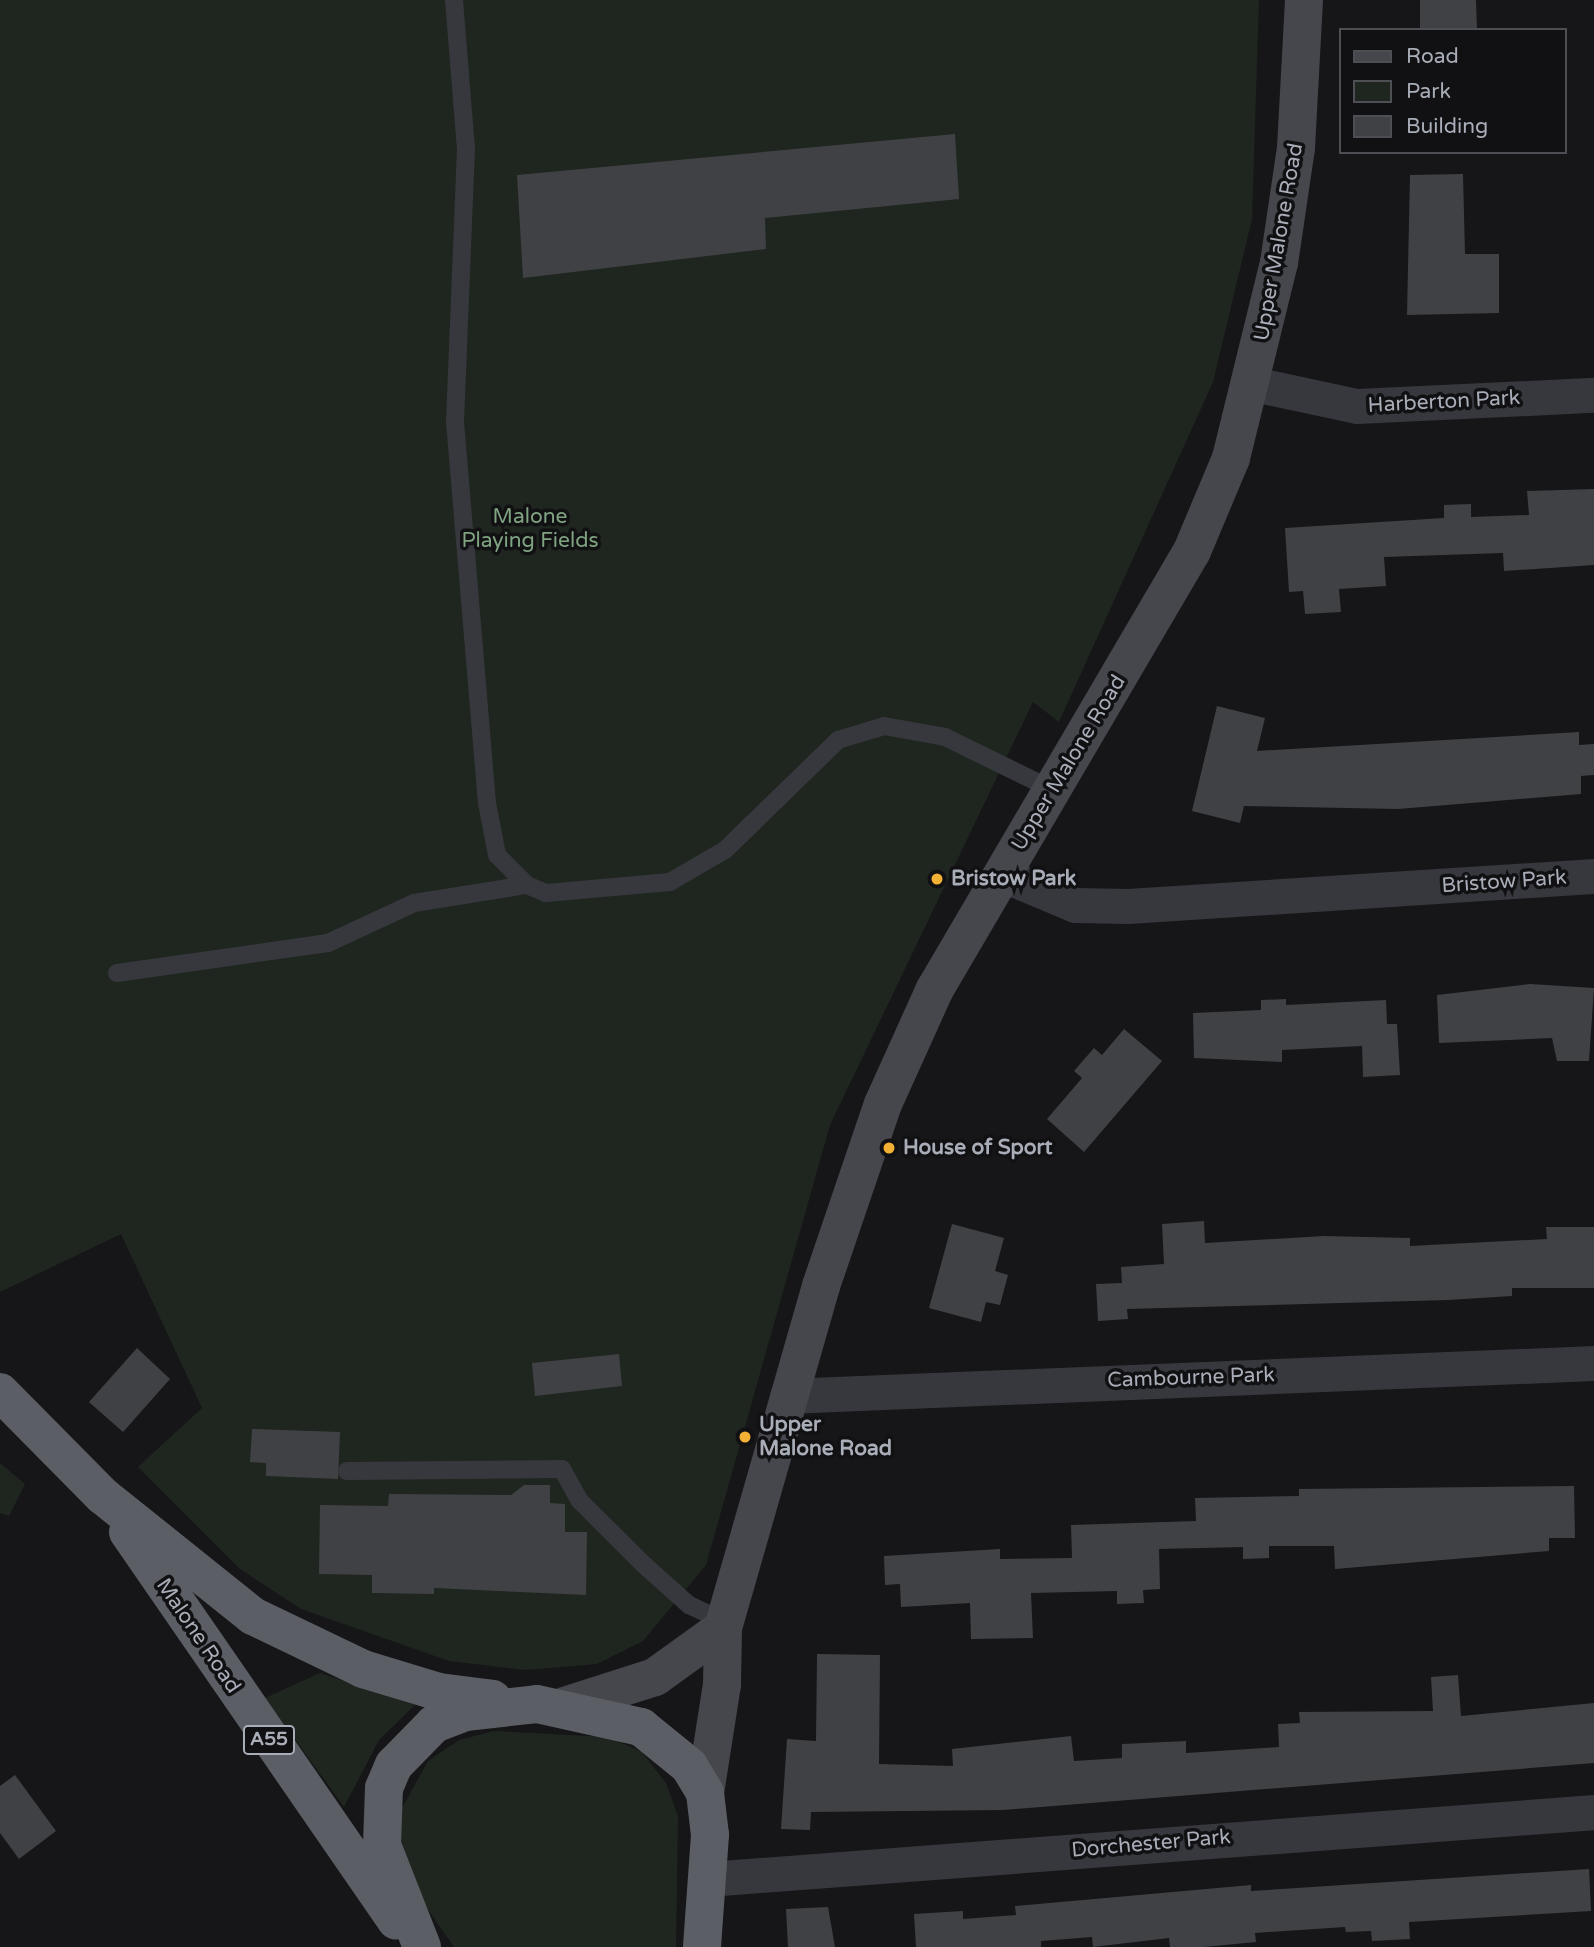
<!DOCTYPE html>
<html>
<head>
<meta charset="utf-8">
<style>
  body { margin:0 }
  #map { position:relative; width:1594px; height:1947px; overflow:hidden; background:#161618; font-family:"Varela Round",sans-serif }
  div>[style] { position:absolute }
  .green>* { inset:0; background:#1e261f }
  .building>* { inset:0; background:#404145 }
  .service>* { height:18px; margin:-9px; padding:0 9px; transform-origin:9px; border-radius:9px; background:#37383d }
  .minor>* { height:35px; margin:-17.5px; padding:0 17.5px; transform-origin:17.5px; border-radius:17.5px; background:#37383d }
  .secondary>* { height:38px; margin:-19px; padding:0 19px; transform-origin:19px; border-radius:19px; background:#45474d }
  .trunk>* { height:38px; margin:-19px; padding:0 19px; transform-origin:19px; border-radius:19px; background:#5b5e65 }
  .dots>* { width:19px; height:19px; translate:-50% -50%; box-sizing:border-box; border:4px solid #111113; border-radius:50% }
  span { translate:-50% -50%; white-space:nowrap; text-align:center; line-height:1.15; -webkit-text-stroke:7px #111113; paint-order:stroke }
  .shield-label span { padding:2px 5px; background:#111113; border:2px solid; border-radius:5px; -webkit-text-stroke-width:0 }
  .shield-label { font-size:19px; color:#a8adb8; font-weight:700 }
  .street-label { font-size:21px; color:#a8adb8 }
  .park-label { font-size:21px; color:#7fa381 }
  .poi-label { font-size:21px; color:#a8adb8; font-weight:700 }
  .left { translate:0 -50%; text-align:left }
  .legend { position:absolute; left:1339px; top:28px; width:228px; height:126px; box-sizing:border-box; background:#111113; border:2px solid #4d4f55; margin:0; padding:9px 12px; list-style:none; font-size:21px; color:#a8adb8 }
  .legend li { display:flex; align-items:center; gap:14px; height:35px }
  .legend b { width:35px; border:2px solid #4d4f55 }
</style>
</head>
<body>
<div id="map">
  <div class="green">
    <i style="clip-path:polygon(0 0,1259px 0,1252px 219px,1213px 382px,1059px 722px,1033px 702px,830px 1125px,706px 1565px,643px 1641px,597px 1664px,526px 1670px,449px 1661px,301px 1609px,240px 1569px,138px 1467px,202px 1408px,121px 1234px,0 1292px)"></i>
    <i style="clip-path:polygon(0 1463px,25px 1484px,9px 1516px,0 1513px)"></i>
    <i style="clip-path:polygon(320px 1673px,415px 1705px,379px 1740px,344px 1807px,265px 1698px)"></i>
    <i style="clip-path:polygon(494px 1731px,608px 1737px,642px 1752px,666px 1783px,678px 1816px,676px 1947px,454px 1947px,408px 1881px,397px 1817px,428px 1761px,459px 1740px)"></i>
  </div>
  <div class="building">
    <i style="clip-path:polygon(1420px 0,1476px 0,1477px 30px,1420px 30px)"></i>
    <i style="clip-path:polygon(955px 134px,959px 199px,765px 218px,766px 249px,523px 278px,517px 175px)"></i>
    <i style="clip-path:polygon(1463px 174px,1465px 254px,1499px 254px,1499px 313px,1407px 315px,1410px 175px)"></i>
    <i style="clip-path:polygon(1594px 489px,1594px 565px,1504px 571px,1503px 553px,1384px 557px,1386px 586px,1339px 589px,1341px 612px,1305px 614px,1303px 591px,1289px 592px,1285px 528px,1444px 518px,1444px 505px,1471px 504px,1471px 517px,1529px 515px,1527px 491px)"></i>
    <i style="clip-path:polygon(1217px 706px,1265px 718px,1257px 751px,1579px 732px,1579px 745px,1594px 744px,1594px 775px,1581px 776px,1581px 794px,1398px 809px,1244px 806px,1240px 823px,1192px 811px)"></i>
    <i style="clip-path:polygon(1530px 984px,1594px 988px,1589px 1061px,1557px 1061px,1552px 1038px,1439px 1043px,1437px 995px)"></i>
    <i style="clip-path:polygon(1286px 999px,1286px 1005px,1386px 1000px,1387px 1024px,1397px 1024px,1400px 1075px,1363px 1077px,1362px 1046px,1282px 1050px,1282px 1062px,1194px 1058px,1193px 1013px,1261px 1010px,1261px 1000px)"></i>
    <i style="clip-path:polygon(1124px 1029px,1162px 1061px,1084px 1152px,1047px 1119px,1082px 1078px,1074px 1071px,1094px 1048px,1102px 1055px)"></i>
    <i style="clip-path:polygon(1204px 1221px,1205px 1243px,1324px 1236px,1410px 1238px,1410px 1246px,1547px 1239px,1546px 1227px,1594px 1227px,1594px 1288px,1512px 1288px,1512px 1296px,1448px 1300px,1127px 1309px,1128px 1319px,1098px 1321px,1096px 1284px,1122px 1283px,1121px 1267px,1164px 1264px,1162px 1224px)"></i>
    <i style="clip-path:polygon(952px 1224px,1004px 1238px,995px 1271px,1008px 1275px,1000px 1305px,986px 1302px,981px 1322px,929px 1308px)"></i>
    <i style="clip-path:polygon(137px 1348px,170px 1379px,123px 1432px,89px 1402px)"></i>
    <i style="clip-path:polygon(619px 1354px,622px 1386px,535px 1396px,532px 1363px)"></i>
    <i style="clip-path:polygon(252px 1429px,340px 1432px,338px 1479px,266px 1476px,266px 1463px,250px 1462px)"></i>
    <i style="clip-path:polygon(524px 1485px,550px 1485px,550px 1503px,565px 1504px,565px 1532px,587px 1532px,586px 1595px,434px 1588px,434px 1594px,372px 1593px,372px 1575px,319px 1574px,320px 1505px,388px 1506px,389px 1494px,511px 1495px)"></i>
    <i style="clip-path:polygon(1574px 1486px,1575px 1538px,1549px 1538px,1549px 1551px,1335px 1569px,1334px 1546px,1269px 1546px,1269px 1558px,1243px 1559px,1243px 1547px,1159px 1549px,1160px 1589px,1143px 1590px,1144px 1603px,1117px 1604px,1117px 1591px,1031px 1593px,1033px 1638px,971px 1639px,970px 1603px,901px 1607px,900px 1584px,885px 1585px,884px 1556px,1000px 1549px,1000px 1559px,1072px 1558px,1071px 1525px,1196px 1521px,1195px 1498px,1299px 1496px,1299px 1489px)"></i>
    <i style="clip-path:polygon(817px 1654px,880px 1655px,879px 1764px,953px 1766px,952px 1749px,1071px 1736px,1074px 1761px,1122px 1758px,1122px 1744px,1186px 1741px,1186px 1753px,1279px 1747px,1278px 1724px,1300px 1723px,1299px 1712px,1433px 1711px,1431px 1677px,1458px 1675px,1461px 1716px,1594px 1703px,1594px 1763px,1003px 1810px,811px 1812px,810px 1830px,781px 1829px,787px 1739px,816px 1741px)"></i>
    <i style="clip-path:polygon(15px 1775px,56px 1831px,19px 1859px,0 1833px,0 1786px)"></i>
    <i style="clip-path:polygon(1589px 1869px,1591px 1911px,1409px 1922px,1410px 1939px,1372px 1941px,1371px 1931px,1346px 1932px,1345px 1927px,1255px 1933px,1256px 1942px,1204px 1947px,1170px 1947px,1169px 1938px,1093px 1947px,1092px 1937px,1041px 1941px,1041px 1947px,916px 1947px,914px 1914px,963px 1911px,963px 1919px,1016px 1915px,1015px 1906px,1251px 1885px,1251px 1891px)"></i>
    <i style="clip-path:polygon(828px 1907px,835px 1947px,788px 1947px,786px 1909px)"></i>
  </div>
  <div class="service">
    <i style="left:454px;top:0;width:148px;rotate:85.4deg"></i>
    <i style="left:466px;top:148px;width:274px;rotate:92.3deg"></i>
    <i style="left:455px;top:422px;width:382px;rotate:85.2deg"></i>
    <i style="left:487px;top:803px;width:53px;rotate:79.1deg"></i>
    <i style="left:497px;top:855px;width:42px;rotate:45deg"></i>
    <i style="left:527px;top:885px;width:21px;rotate:23deg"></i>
    <i style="left:546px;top:893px;width:124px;rotate:-5.1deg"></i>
    <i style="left:670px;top:882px;width:64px;rotate:-30.2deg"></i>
    <i style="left:725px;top:850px;width:158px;rotate:-44.2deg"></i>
    <i style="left:838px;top:740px;width:48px;rotate:-16.9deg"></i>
    <i style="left:884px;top:726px;width:62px;rotate:10.2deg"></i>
    <i style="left:945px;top:737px;width:120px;rotate:26.1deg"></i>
    <i style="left:117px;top:973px;width:213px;rotate:-8.1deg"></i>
    <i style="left:328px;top:943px;width:95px;rotate:-24.9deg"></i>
    <i style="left:414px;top:903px;width:114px;rotate:-9.1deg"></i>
    <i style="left:347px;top:1471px;width:215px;rotate:-0.5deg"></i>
    <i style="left:562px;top:1469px;width:37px;rotate:61deg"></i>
    <i style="left:580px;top:1501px;width:88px;rotate:45deg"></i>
    <i style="left:642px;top:1563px;width:63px;rotate:41.8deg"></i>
    <i style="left:689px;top:1605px;width:40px;rotate:25deg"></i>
  </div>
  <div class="minor">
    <i style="left:1254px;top:384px;width:105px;rotate:12.1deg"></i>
    <i style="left:1357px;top:406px;width:237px;rotate:-2.7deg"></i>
    <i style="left:1001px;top:874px;width:80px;rotate:22.7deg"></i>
    <i style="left:1075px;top:905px;width:53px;rotate:1.1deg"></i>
    <i style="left:1128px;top:906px;width:467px;rotate:-3.7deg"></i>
    <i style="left:787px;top:1396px;width:808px;rotate:-2.34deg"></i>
    <i style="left:708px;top:1879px;width:889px;rotate:-4.32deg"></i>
  </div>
  <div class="secondary">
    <i style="left:564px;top:1706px;width:96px;rotate:-17.7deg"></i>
    <i style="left:655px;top:1677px;width:84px;rotate:-35.8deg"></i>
    <i style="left:705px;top:1793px;width:109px;rotate:-81.1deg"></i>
    <i style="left:722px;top:1685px;width:57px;rotate:-89deg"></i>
    <i style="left:723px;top:1628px;width:356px;rotate:-74deg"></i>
    <i style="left:821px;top:1286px;width:192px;rotate:-71.2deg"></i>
    <i style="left:883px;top:1104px;width:126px;rotate:-65.7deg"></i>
    <i style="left:935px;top:989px;width:508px;rotate:-59.6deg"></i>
    <i style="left:1192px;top:551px;width:101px;rotate:-67.2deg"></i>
    <i style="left:1231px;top:458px;width:201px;rotate:-76.2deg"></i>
    <i style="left:1279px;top:263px;width:116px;rotate:-81.6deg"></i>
    <i style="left:1296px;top:148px;width:148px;rotate:-86.9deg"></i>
  </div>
  <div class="trunk">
    <i style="left:0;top:1392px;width:146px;rotate:45.3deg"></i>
    <i style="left:103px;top:1496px;width:192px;rotate:38.7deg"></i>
    <i style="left:253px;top:1616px;width:122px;rotate:25.7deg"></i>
    <i style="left:363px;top:1669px;width:79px;rotate:16.8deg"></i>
    <i style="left:439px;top:1692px;width:54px;rotate:7.4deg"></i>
    <i style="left:128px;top:1532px;width:472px;rotate:55.4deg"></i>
    <i style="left:422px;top:1947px;width:110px;rotate:-111.4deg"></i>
    <i style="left:382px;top:1845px;width:57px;rotate:-88deg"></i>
    <i style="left:384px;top:1788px;width:25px;rotate:-67deg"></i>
    <i style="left:394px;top:1765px;width:57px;rotate:-45.7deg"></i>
    <i style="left:434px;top:1724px;width:33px;rotate:-21deg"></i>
    <i style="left:465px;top:1712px;width:72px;rotate:-6.3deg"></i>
    <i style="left:537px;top:1704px;width:107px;rotate:12.5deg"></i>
    <i style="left:641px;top:1727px;width:62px;rotate:39.1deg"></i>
    <i style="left:689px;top:1766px;width:31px;rotate:59deg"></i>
    <i style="left:705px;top:1793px;width:42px;rotate:83.2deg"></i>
    <i style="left:710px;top:1835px;width:112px;rotate:94.1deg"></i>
  </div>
  <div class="dots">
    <i style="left:937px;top:879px;background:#f2b134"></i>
    <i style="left:889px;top:1148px;background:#f2b134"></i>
    <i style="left:745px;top:1437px;background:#f2b134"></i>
  </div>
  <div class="shield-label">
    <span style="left:269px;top:1740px">A55</span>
  </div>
  <div class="street-label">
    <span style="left:1279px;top:242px;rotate:-80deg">Upper Malone Road</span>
    <span style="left:1444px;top:402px;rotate:-3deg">Harberton Park</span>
    <span style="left:1069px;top:763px;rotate:-59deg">Upper Malone Road</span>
    <span style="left:1504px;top:882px;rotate:-4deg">Bristow Park</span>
    <span style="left:1191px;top:1378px;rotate:-2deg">Cambourne Park</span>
    <span style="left:198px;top:1636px;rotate:56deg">Malone Road</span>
    <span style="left:1151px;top:1844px;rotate:-5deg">Dorchester Park</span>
  </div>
  <div class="park-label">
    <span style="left:530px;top:529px">Malone<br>Playing Fields</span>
  </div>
  <div class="poi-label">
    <span class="left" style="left:951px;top:879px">Bristow Park</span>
    <span class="left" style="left:903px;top:1148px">House of Sport</span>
    <span class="left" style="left:759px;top:1437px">Upper<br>Malone Road</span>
  </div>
  <ul class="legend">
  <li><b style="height:9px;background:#45474d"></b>Road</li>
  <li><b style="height:19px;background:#1e261f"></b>Park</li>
  <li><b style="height:19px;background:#404145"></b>Building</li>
  </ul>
</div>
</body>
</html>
